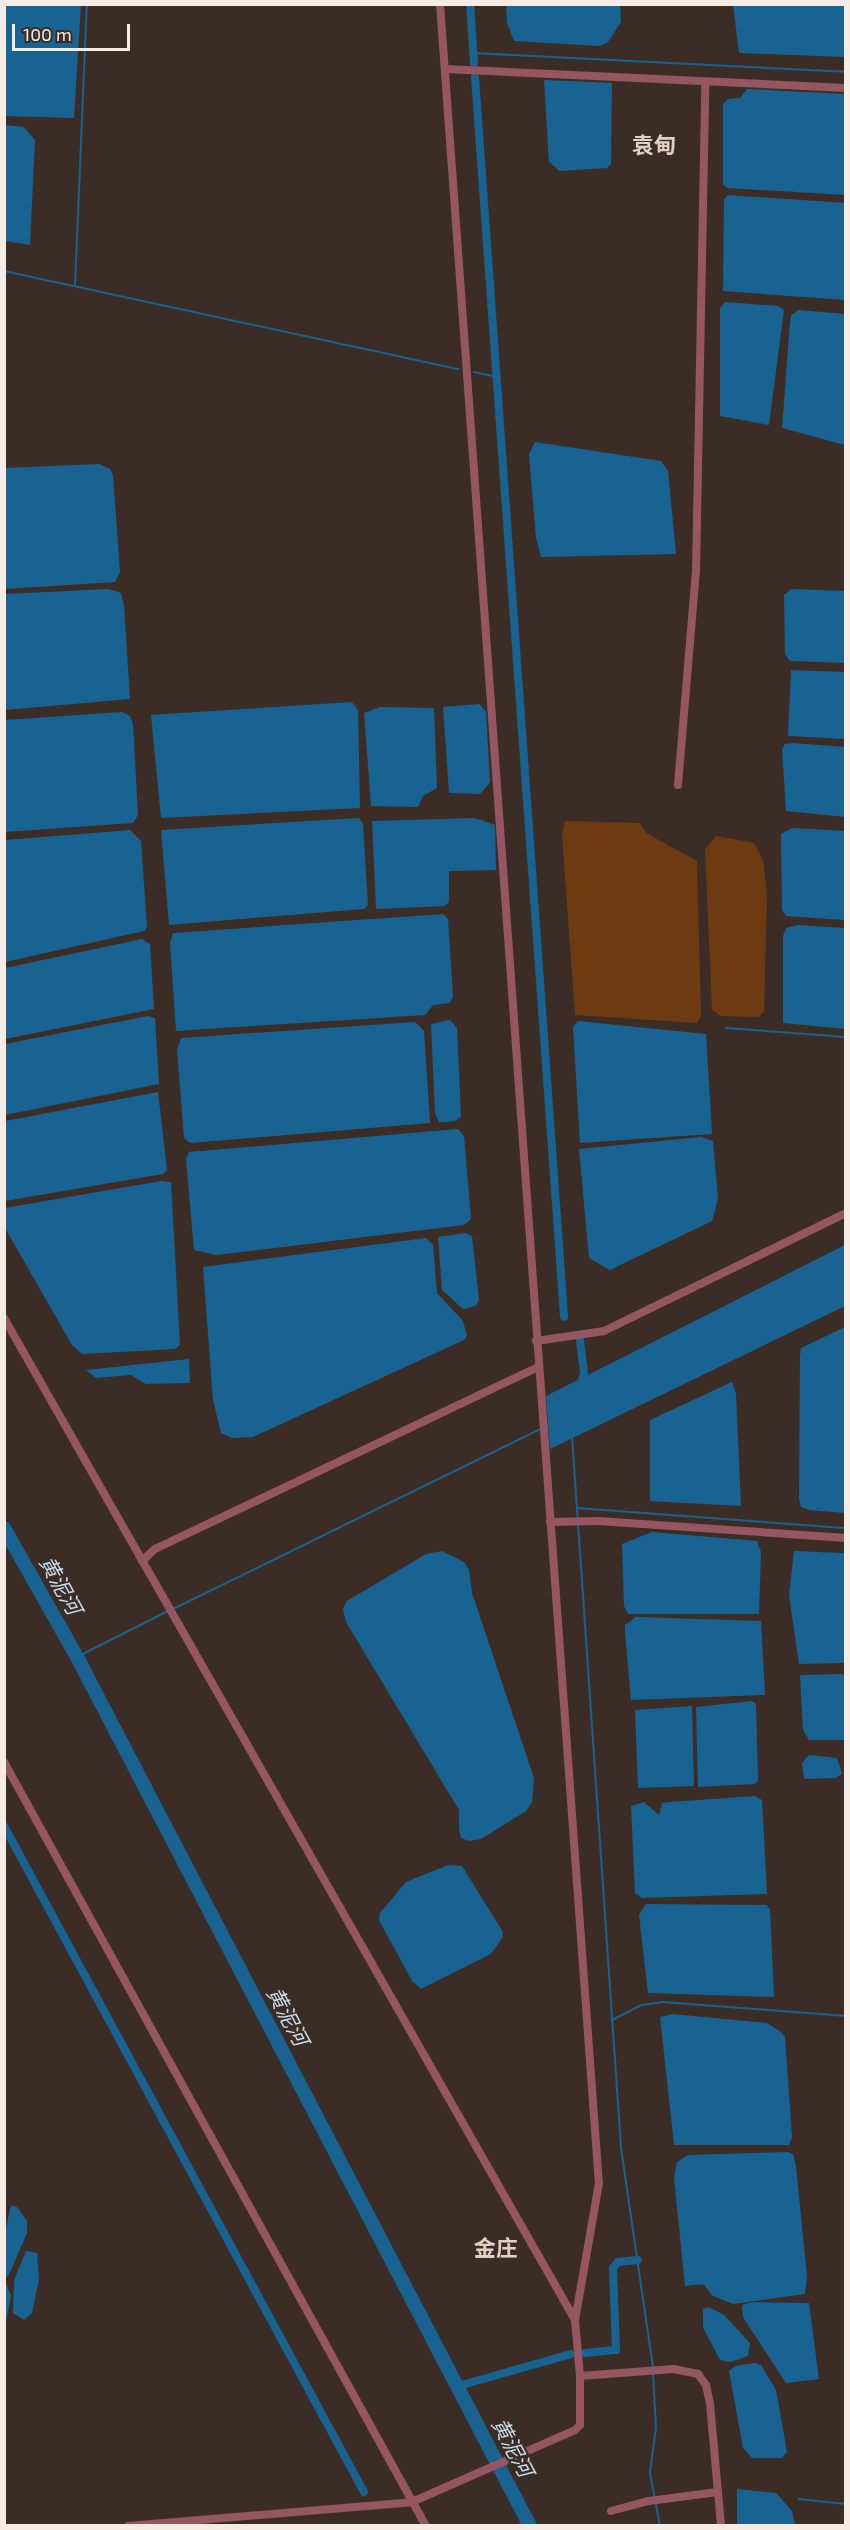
<!DOCTYPE html>
<html>
<head>
<meta charset="utf-8">
<style>
  body { margin:0 }
  #map { position:relative; width:850px; height:2530px; overflow:hidden; background:#3b2d25; font-family:"Exo 2","Noto Sans SC",sans-serif }
  div>[style] { position:absolute }
  .green>* { inset:0; background:#6e3a12 }
  .water>* { inset:0; background:#196393 }
  .stream>* { height:2px; margin:-1px; padding:0 1px; transform-origin:1px; border-radius:1px; background:#196393 }
  .canal>* { height:8px; margin:-4px; padding:0 4px; transform-origin:4px; border-radius:4px; background:#196393 }
  .river>* { height:14px; margin:-7px; padding:0 7px; transform-origin:7px; border-radius:7px; background:#196393 }
  .street>* { height:8px; margin:-4px; padding:0 4px; transform-origin:4px; border-radius:4px; background:#955661 }
  span { translate:-50% -50%; white-space:nowrap; text-align:center; line-height:1.15; -webkit-text-stroke:4.5px #3b2d25; paint-order:stroke }
  .water-label { font-size:21px; color:#c7dcec; font-style:italic }
  .quarter-label { font-size:22px; color:#e2d0c5; font-weight:700 }
  .frame { position:absolute; inset:0; border:6px solid #f5ece6; pointer-events:none }
  .scale { position:absolute; left:12px; top:24px; width:118px; height:27px; box-sizing:border-box; border:3px solid #f5ece6; border-top:0; padding-left:8px; font-size:18px; line-height:21px; white-space:nowrap; color:#f5ece6; -webkit-text-stroke:4px #3b2d25; paint-order:stroke }
</style>
</head>
<body>
<div id="map">
  <div class="green">
    <i style="clip-path:polygon(565px 821px,640px 823px,646px 833px,697px 861px,701px 1016px,697px 1023px,575px 1015px,562px 835px)"></i>
    <i style="clip-path:polygon(716px 836px,754px 843px,763px 859px,767px 896px,764px 1011px,759px 1017px,721px 1016px,712px 1010px,705px 849px)"></i>
  </div>
  <div class="water">
    <i style="clip-path:polygon(4px 5px,81px 5px,74px 118px,5px 116px)"></i>
    <i style="clip-path:polygon(506px 5px,620px 5px,621px 22px,608px 42px,600px 46px,514px 41px,507px 23px)"></i>
    <i style="clip-path:polygon(733px 5px,845px 5px,845px 57px,739px 53px)"></i>
    <i style="clip-path:polygon(544px 80px,612px 83px,611px 164px,607px 168px,560px 171px,549px 162px)"></i>
    <i style="clip-path:polygon(747px 89px,845px 94px,845px 195px,727px 188px,723px 184px,723px 104px,728px 99px,740px 98px)"></i>
    <i style="clip-path:polygon(5px 125px,24px 127px,35px 140px,30px 245px,5px 241px)"></i>
    <i style="clip-path:polygon(728px 195px,845px 203px,845px 300px,723px 291px,724px 199px)"></i>
    <i style="clip-path:polygon(725px 302px,778px 306px,784px 310px,769px 425px,720px 416px,720px 308px)"></i>
    <i style="clip-path:polygon(799px 310px,845px 314px,845px 445px,782px 428px,790px 322px,791px 315px)"></i>
    <i style="clip-path:polygon(535px 442px,661px 461px,668px 471px,676px 554px,541px 557px,536px 538px,529px 454px)"></i>
    <i style="clip-path:polygon(99px 464px,110px 469px,113px 475px,120px 572px,115px 582px,5px 589px,5px 468px)"></i>
    <i style="clip-path:polygon(108px 589px,121px 593px,124px 605px,130px 699px,5px 710px,5px 594px)"></i>
    <i style="clip-path:polygon(791px 589px,845px 591px,845px 663px,790px 661px,785px 654px,784px 595px)"></i>
    <i style="clip-path:polygon(791px 670px,845px 672px,845px 739px,788px 736px)"></i>
    <i style="clip-path:polygon(352px 702px,358px 710px,360px 808px,161px 818px,151px 715px)"></i>
    <i style="clip-path:polygon(480px 704px,486px 712px,490px 782px,480px 794px,449px 793px,443px 707px)"></i>
    <i style="clip-path:polygon(380px 707px,434px 708px,437px 788px,423px 796px,418px 807px,371px 806px,364px 713px)"></i>
    <i style="clip-path:polygon(122px 712px,130px 716px,133px 724px,138px 815px,133px 823px,5px 832px,5px 720px)"></i>
    <i style="clip-path:polygon(794px 743px,845px 747px,845px 817px,786px 811px,782px 749px,785px 744px)"></i>
    <i style="clip-path:polygon(359px 818px,363px 824px,368px 905px,364px 909px,169px 925px,161px 830px)"></i>
    <i style="clip-path:polygon(475px 818px,495px 825px,496px 870px,449px 871px,449px 902px,445px 906px,376px 909px,372px 821px)"></i>
    <i style="clip-path:polygon(792px 828px,845px 831px,845px 920px,786px 916px,782px 910px,781px 834px)"></i>
    <i style="clip-path:polygon(130px 830px,141px 841px,147px 927px,144px 931px,5px 962px,5px 840px)"></i>
    <i style="clip-path:polygon(443px 914px,448px 919px,453px 997px,450px 1003px,433px 1005px,425px 1015px,176px 1031px,170px 943px,173px 933px)"></i>
    <i style="clip-path:polygon(798px 925px,845px 928px,845px 1029px,783px 1023px,783px 936px,786px 928px)"></i>
    <i style="clip-path:polygon(142px 939px,150px 944px,154px 1009px,5px 1039px,5px 968px)"></i>
    <i style="clip-path:polygon(148px 1016px,155px 1018px,159px 1084px,5px 1115px,5px 1044px)"></i>
    <i style="clip-path:polygon(450px 1020px,457px 1028px,461px 1116px,456px 1121px,444px 1122px,439px 1122px,435px 1113px,431px 1024px)"></i>
    <i style="clip-path:polygon(578px 1021px,706px 1034px,712px 1134px,580px 1143px,573px 1027px)"></i>
    <i style="clip-path:polygon(415px 1022px,424px 1031px,430px 1123px,190px 1143px,184px 1138px,177px 1050px,181px 1038px)"></i>
    <i style="clip-path:polygon(158px 1092px,167px 1170px,163px 1174px,5px 1201px,5px 1121px)"></i>
    <i style="clip-path:polygon(458px 1129px,464px 1136px,471px 1219px,464px 1225px,216px 1255px,194px 1250px,186px 1159px,189px 1152px)"></i>
    <i style="clip-path:polygon(701px 1137px,713px 1141px,718px 1199px,712px 1221px,610px 1270px,589px 1258px,579px 1149px)"></i>
    <i style="clip-path:polygon(161px 1181px,171px 1182px,180px 1345px,175px 1349px,82px 1354px,72px 1345px,5px 1228px,5px 1208px)"></i>
    <i style="clip-path:polygon(465px 1233px,472px 1236px,479px 1300px,476px 1306px,463px 1309px,442px 1290px,438px 1237px)"></i>
    <i style="clip-path:polygon(426px 1238px,433px 1245px,437px 1293px,463px 1321px,467px 1335px,464px 1340px,253px 1437px,232px 1438px,221px 1433px,213px 1400px,203px 1267px)"></i>
    <i style="clip-path:polygon(845px 1245px,845px 1306px,550px 1449px,546px 1396px)"></i>
    <i style="clip-path:polygon(845px 1327px,845px 1513px,809px 1510px,801px 1507px,799px 1499px,800px 1354px,801px 1348px)"></i>
    <i style="clip-path:polygon(189px 1359px,190px 1383px,146px 1384px,131px 1375px,96px 1378px,86px 1370px)"></i>
    <i style="clip-path:polygon(732px 1382px,736px 1394px,741px 1506px,650px 1501px,650px 1420px)"></i>
    <i style="clip-path:polygon(652px 1532px,757px 1541px,761px 1552px,759px 1614px,628px 1614px,624px 1606px,622px 1544px)"></i>
    <i style="clip-path:polygon(442px 1551px,464px 1562px,469px 1570px,472px 1593px,534px 1778px,532px 1802px,526px 1811px,481px 1839px,469px 1841px,461px 1838px,459px 1830px,459px 1810px,346px 1622px,343px 1609px,347px 1601px,426px 1554px)"></i>
    <i style="clip-path:polygon(794px 1551px,844px 1553px,845px 1663px,799px 1664px,789px 1595px)"></i>
    <i style="clip-path:polygon(636px 1617px,761px 1621px,765px 1695px,631px 1700px,625px 1632px,625px 1625px)"></i>
    <i style="clip-path:polygon(842px 1674px,845px 1676px,845px 1740px,809px 1740px,803px 1730px,800px 1675px)"></i>
    <i style="clip-path:polygon(752px 1701px,756px 1704px,758px 1781px,755px 1784px,698px 1787px,696px 1707px)"></i>
    <i style="clip-path:polygon(692px 1706px,694px 1786px,638px 1788px,635px 1710px)"></i>
    <i style="clip-path:polygon(809px 1755px,837px 1758px,842px 1774px,836px 1778px,804px 1779px,802px 1763px)"></i>
    <i style="clip-path:polygon(755px 1796px,762px 1800px,767px 1894px,642px 1898px,635px 1893px,631px 1806px,644px 1802px,659px 1815px,662px 1803px,670px 1802px)"></i>
    <i style="clip-path:polygon(448px 1865px,462px 1866px,503px 1932px,502px 1938px,491px 1954px,421px 1989px,412px 1981px,379px 1920px,380px 1913px,406px 1882px)"></i>
    <i style="clip-path:polygon(646px 1904px,766px 1905px,770px 1909px,774px 1997px,648px 1993px,639px 1915px)"></i>
    <i style="clip-path:polygon(673px 2014px,767px 2023px,781px 2032px,785px 2037px,792px 2137px,789px 2145px,674px 2145px,660px 2017px)"></i>
    <i style="clip-path:polygon(788px 2152px,793px 2154px,796px 2167px,807px 2276px,805px 2294px,733px 2304px,713px 2296px,703px 2284px,685px 2286px,674px 2178px,677px 2162px,688px 2155px)"></i>
    <i style="clip-path:polygon(11px 2205px,17px 2207px,27px 2221px,27px 2233px,8px 2277px,5px 2276px,4px 2237px)"></i>
    <i style="clip-path:polygon(26px 2251px,37px 2253px,39px 2279px,32px 2313px,24px 2320px,13px 2313px,14px 2280px)"></i>
    <i style="clip-path:polygon(5px 2280px,11px 2296px,5px 2327px,4px 2327px)"></i>
    <i style="clip-path:polygon(754px 2302px,809px 2303px,819px 2379px,786px 2383px,743px 2317px,742px 2305px)"></i>
    <i style="clip-path:polygon(709px 2307px,724px 2315px,750px 2343px,748px 2356px,730px 2362px,720px 2360px,703px 2327px,703px 2309px)"></i>
    <i style="clip-path:polygon(755px 2363px,761px 2365px,776px 2390px,787px 2452px,782px 2458px,752px 2458px,743px 2448px,729px 2371px,735px 2366px)"></i>
    <i style="clip-path:polygon(737px 2489px,776px 2493px,792px 2511px,795px 2525px,737px 2525px)"></i>
  </div>
  <div class="stream">
    <i style="left:473px;top:53px;width:373px;rotate:2.9deg"></i>
    <i style="left:4px;top:271px;width:465px;rotate:12.2deg"></i>
    <i style="left:75px;top:286px;width:282px;rotate:-87.6deg"></i>
    <i style="left:474px;top:372px;width:25px;rotate:12deg"></i>
    <i style="left:726px;top:1028px;width:120px;rotate:4.3deg"></i>
    <i style="left:572px;top:1436px;width:714px;rotate:86.06deg"></i>
    <i style="left:621px;top:2148px;width:222px;rotate:81.7deg"></i>
    <i style="left:577px;top:1508px;width:270px;rotate:4.3deg"></i>
    <i style="left:173px;top:1609px;width:421px;rotate:-26.1deg"></i>
    <i style="left:77px;top:1657px;width:102px;rotate:-26.8deg"></i>
    <i style="left:612px;top:2020px;width:34px;rotate:-27deg"></i>
    <i style="left:642px;top:2005px;width:21px;rotate:-8deg"></i>
    <i style="left:663px;top:2002px;width:184px;rotate:4.4deg"></i>
    <i style="left:653px;top:2374px;width:53px;rotate:86.8deg"></i>
    <i style="left:656px;top:2427px;width:46px;rotate:97.4deg"></i>
    <i style="left:650px;top:2473px;width:54px;rotate:79.3deg"></i>
    <i style="left:799px;top:2499px;width:47px;rotate:6.1deg"></i>
  </div>
  <div class="canal">
    <i style="left:470px;top:4px;width:59px;rotate:86.1deg"></i>
    <i style="left:475px;top:77px;width:1243px;rotate:85.89deg"></i>
    <i style="left:580px;top:1340px;width:34px;rotate:83deg"></i>
    <i style="left:584px;top:1374px;width:9px;rotate:108deg"></i>
    <i style="left:4px;top:1826px;width:757px;rotate:61.61deg"></i>
    <i style="left:585px;top:2353px;width:31px;rotate:-6deg"></i>
    <i style="left:616px;top:2350px;width:82px;rotate:-92.1deg"></i>
    <i style="left:613px;top:2268px;width:8px;rotate:-50deg"></i>
    <i style="left:618px;top:2262px;width:20px;rotate:-6deg"></i>
    <i style="left:458px;top:2386px;width:117px;rotate:-15.8deg"></i>
  </div>
  <div class="river">
    <i style="left:4px;top:1528px;width:148px;rotate:60.5deg"></i>
    <i style="left:77px;top:1657px;width:980px;rotate:62.47deg"></i>
  </div>
  <div class="street">
    <i style="left:440px;top:4px;width:2185px;rotate:85.83deg"></i>
    <i style="left:599px;top:2183px;width:139px;rotate:99.9deg"></i>
    <i style="left:575px;top:2320px;width:56px;rotate:84.9deg"></i>
    <i style="left:580px;top:2376px;width:94px;rotate:-4.3deg"></i>
    <i style="left:674px;top:2369px;width:25px;rotate:12deg"></i>
    <i style="left:698px;top:2374px;width:14px;rotate:54deg"></i>
    <i style="left:706px;top:2385px;width:19px;rotate:78deg"></i>
    <i style="left:710px;top:2404px;width:122px;rotate:84.8deg"></i>
    <i style="left:445px;top:69px;width:401px;rotate:2.7deg"></i>
    <i style="left:678px;top:785px;width:215px;rotate:-85.2deg"></i>
    <i style="left:696px;top:571px;width:489px;rotate:-88.9deg"></i>
    <i style="left:4px;top:1318px;width:1153px;rotate:60.32deg"></i>
    <i style="left:536px;top:1341px;width:69px;rotate:-8.4deg"></i>
    <i style="left:604px;top:1331px;width:269px;rotate:-26deg"></i>
    <i style="left:550px;top:1522px;width:48px;rotate:-1.2deg"></i>
    <i style="left:598px;top:1521px;width:249px;rotate:3.9deg"></i>
    <i style="left:142px;top:1561px;width:18px;rotate:-43deg"></i>
    <i style="left:155px;top:1549px;width:424px;rotate:-25.4deg"></i>
    <i style="left:4px;top:1762px;width:873px;rotate:61.09deg"></i>
    <i style="left:611px;top:2511px;width:39px;rotate:-15deg"></i>
    <i style="left:649px;top:2501px;width:69px;rotate:-7.5deg"></i>
    <i style="left:128px;top:2526px;width:285px;rotate:-4.8deg"></i>
    <i style="left:412px;top:2502px;width:178px;rotate:-23.8deg"></i>
    <i style="left:575px;top:2430px;width:7px;rotate:-45deg"></i>
    <i style="left:580px;top:2425px;width:49px;rotate:-90deg"></i>
  </div>
  <div class="water-label">
    <span style="left:61px;top:1585px;rotate:61deg">黄泥河</span>
    <span style="left:288px;top:2016px;rotate:62deg">黄泥河</span>
    <span style="left:513px;top:2447px;rotate:62deg">黄泥河</span>
  </div>
  <div class="quarter-label">
    <span style="left:654px;top:145px">袁甸</span>
    <span style="left:496px;top:2248px">金庄</span>
  </div>
  <div class="frame"></div>
  <div class="scale">100 m</div>
</div>
</body>
</html>
